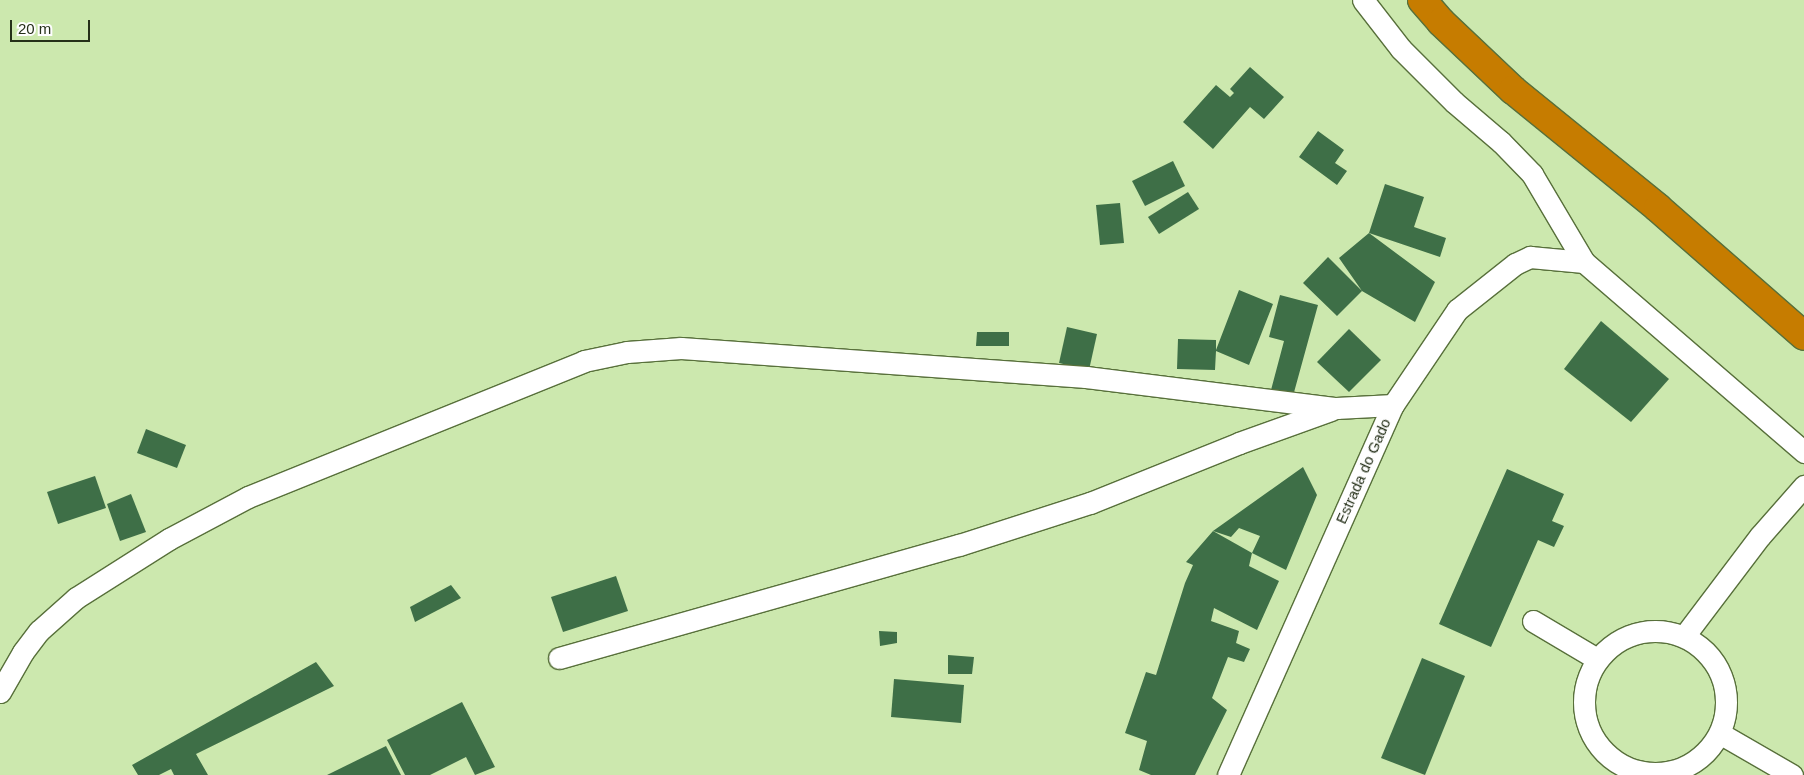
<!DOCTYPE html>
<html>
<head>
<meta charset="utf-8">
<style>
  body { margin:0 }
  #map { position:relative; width:1804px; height:775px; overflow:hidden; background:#cce8ae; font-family:Helvetica,sans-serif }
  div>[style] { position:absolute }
  .building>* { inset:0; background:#3e6f47 }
  .roads { filter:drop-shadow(1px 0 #58703b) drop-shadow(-1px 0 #58703b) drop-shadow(0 1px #58703b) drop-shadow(0 -1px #58703b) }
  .street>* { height:21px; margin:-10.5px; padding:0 10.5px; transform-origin:10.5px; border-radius:10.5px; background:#fff }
  .street>.ring { margin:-10.5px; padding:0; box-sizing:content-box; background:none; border:21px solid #fff; border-radius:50% }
  .highway>* { height:28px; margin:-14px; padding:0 14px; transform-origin:14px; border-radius:14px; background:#c67c00 }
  span { translate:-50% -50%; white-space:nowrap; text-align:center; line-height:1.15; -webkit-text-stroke:5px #fefefe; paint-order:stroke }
  .street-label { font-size:15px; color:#253019 }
  .scale { position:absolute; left:10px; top:20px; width:80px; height:22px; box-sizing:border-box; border:2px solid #253019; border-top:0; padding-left:6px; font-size:15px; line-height:18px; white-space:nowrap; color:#253019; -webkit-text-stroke:4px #fefefe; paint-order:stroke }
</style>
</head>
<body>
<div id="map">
  <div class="building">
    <i style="clip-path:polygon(1250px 67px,1284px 97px,1264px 119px,1250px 107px,1213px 149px,1183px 122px,1216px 85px,1230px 97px,1234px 93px,1230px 89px)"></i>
    <i style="clip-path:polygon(1318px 131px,1344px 150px,1335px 163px,1347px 171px,1337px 185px,1299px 157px)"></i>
    <i style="clip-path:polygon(1173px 161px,1185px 186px,1145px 206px,1132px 181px)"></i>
    <i style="clip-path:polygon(1385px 184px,1424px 197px,1414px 227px,1446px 238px,1440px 257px,1369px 233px)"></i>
    <i style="clip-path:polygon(1188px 192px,1199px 209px,1159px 234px,1148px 217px)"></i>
    <i style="clip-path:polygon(1120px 203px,1124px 243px,1100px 245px,1096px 205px)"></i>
    <i style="clip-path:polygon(1369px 233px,1435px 282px,1415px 322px,1362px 291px,1337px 316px,1303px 283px,1328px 257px,1362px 291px,1339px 258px)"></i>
    <i style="clip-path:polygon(1239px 290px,1273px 304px,1249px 365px,1216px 351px,1215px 370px,1177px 369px,1178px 339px,1216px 340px,1216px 350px)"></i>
    <i style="clip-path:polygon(1280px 295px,1318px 305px,1293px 396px,1271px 390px,1284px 341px,1269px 337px)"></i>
    <i style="clip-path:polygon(1601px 321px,1669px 379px,1631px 422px,1564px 369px)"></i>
    <i style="clip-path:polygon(1067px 327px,1097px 334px,1089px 370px,1059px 363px)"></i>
    <i style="clip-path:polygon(1349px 329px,1381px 360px,1349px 392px,1317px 362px)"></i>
    <i style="clip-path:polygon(977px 332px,1009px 332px,1009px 346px,976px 346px)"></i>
    <i style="clip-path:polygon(146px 429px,186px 445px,177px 468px,137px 453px)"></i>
    <i style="clip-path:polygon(1303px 467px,1317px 495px,1286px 570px,1252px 553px,1260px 536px,1239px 528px,1231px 537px,1213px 531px)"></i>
    <i style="clip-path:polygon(1507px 469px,1564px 494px,1552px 521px,1564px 526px,1554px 547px,1538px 540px,1491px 647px,1439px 624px)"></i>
    <i style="clip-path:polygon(95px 476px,106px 508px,58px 524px,47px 492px)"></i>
    <i style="clip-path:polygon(131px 494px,146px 532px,120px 541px,107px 504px)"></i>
    <i style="clip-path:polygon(1213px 531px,1252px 553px,1249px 566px,1279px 581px,1257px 630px,1214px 608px,1211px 621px,1239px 631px,1236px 643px,1250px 649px,1244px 662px,1228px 657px,1212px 698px,1227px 710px,1195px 775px,1151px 775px,1139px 770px,1147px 741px,1125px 733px,1146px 672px,1156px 675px,1185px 583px,1193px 565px,1186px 562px)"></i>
    <i style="clip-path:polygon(616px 576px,628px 611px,563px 632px,551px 597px)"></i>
    <i style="clip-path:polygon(451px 585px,461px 598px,415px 622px,410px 607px)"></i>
    <i style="clip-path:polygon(879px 631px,897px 632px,897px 643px,880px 646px)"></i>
    <i style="clip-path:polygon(948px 655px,974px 657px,972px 674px,948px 674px)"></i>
    <i style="clip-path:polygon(1422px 658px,1465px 676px,1425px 775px,1381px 758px)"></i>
    <i style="clip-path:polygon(316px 662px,334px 686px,196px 754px,208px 775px,174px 775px,171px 769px,159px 775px,138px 775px,132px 765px)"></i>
    <i style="clip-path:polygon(894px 679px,964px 685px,961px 723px,891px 717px)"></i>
    <i style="clip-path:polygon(462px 702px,495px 767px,475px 775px,466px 757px,430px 775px,405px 775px,387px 740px)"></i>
    <i style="clip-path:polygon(386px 746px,401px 775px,327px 775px)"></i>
  </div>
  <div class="roads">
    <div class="street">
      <i style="left:1363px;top:0;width:62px;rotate:52.2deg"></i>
      <i style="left:1401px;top:49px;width:75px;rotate:45deg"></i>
      <i style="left:1454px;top:102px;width:62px;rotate:40.4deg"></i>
      <i style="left:1501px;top:142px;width:45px;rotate:45.9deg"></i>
      <i style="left:1532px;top:174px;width:102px;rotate:59.4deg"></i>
      <i style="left:1584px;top:262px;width:291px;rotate:40.8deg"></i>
      <i style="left:1533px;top:621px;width:74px;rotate:30.7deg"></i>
      <i class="ring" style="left:1584px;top:631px;width:121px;height:121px"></i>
      <i style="left:1685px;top:635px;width:124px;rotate:-52.9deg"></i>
      <i style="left:1760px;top:536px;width:67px;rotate:-48.7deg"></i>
      <i style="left:559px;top:658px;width:416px;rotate:-15.8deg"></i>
      <i style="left:959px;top:545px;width:138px;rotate:-17.8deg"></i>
      <i style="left:1090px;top:503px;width:161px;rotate:-21.9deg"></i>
      <i style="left:1239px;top:443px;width:98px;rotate:-19.7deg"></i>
      <i style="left:0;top:692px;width:46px;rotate:-60.1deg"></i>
      <i style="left:23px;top:652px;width:26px;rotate:-53deg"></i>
      <i style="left:39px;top:631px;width:50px;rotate:-41.7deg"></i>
      <i style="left:76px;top:598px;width:110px;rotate:-32.4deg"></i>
      <i style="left:169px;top:539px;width:89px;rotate:-28deg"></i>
      <i style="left:248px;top:497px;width:362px;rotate:-22deg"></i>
      <i style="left:584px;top:361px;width:44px;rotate:-11.8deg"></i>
      <i style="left:627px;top:352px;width:54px;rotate:-4.2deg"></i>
      <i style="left:681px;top:348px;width:406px;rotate:4.1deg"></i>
      <i style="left:1086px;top:377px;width:252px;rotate:7.1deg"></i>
      <i style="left:1336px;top:408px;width:57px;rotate:-3deg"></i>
      <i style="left:1721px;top:734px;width:82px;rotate:30deg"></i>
      <i style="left:1228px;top:775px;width:405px;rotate:-66deg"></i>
      <i style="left:1393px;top:405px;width:115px;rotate:-56deg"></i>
      <i style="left:1457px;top:310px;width:74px;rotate:-38.4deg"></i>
      <i style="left:1515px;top:264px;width:17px;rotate:-25deg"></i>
      <i style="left:1530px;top:257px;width:54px;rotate:5.3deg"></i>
    </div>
    <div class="highway">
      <i style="left:1422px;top:0;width:29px;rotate:49deg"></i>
      <i style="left:1441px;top:22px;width:99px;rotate:43.4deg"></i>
      <i style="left:1513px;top:90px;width:187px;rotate:39.1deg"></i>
      <i style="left:1658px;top:208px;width:194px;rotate:41.2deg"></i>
    </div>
  </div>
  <div class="street-label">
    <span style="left:1363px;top:471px;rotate:-66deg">Estrada do Gado</span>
  </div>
  <div class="scale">20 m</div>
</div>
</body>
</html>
